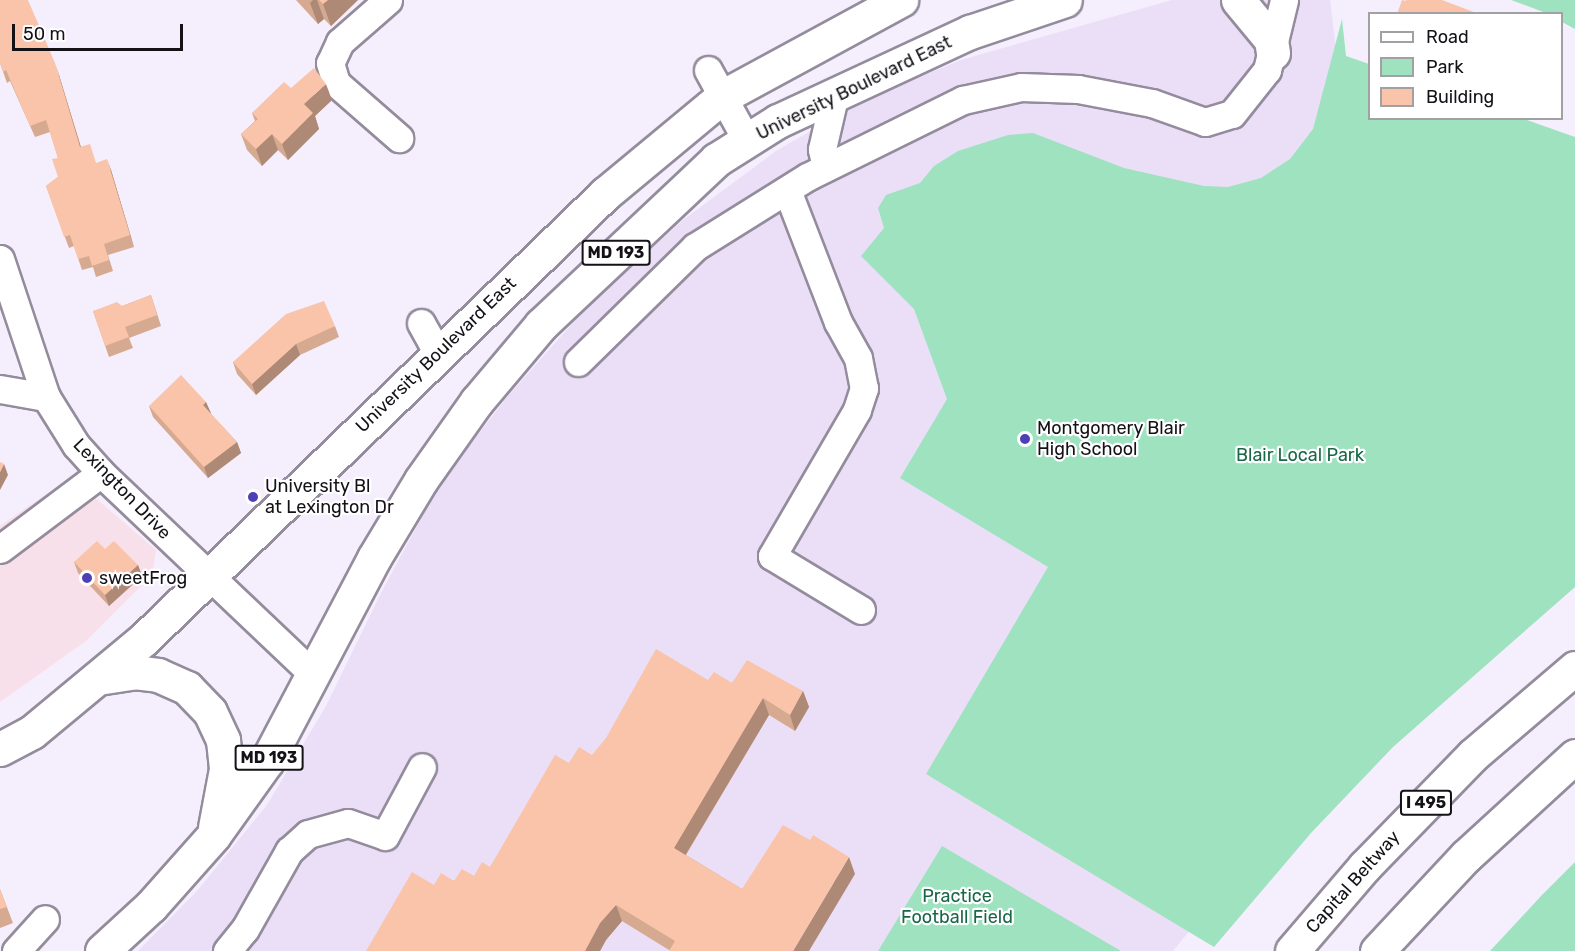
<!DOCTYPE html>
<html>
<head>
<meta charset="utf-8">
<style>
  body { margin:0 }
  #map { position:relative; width:1575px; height:951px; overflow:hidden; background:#f5eefd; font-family:Rubik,sans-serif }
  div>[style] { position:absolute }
  .commercial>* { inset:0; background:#f8e0ea }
  .built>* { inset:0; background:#ebdff8 }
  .green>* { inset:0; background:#9ee2c0 }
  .roads { filter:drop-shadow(2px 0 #948c9c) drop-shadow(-2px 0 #948c9c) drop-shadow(0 2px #948c9c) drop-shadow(0 -2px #948c9c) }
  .minor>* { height:27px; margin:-13.5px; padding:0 13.5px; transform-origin:13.5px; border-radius:13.5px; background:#fff }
  .major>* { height:33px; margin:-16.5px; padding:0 16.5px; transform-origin:16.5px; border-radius:16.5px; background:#fff }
  .highway>* { height:33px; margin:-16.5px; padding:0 16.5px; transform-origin:16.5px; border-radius:16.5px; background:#fff }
  .wall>* { inset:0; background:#d6a991 }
  .shaded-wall>* { inset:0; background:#ae8976 }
  .building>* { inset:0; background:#f9c4a9 }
  .dots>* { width:16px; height:16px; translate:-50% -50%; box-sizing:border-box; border:3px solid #fff; border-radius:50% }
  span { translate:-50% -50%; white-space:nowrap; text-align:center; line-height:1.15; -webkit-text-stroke:4.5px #fff; paint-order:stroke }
  .shield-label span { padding:2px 4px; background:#fff; border:2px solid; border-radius:4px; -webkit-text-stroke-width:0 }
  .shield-label { font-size:16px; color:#141117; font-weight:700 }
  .street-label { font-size:18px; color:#141117 }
  .poi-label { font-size:18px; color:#141117 }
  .left { translate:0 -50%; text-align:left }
  .park-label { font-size:18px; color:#1a6748 }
  .legend { position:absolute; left:1368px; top:12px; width:195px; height:108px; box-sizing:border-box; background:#fff; border:2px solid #a1a0a2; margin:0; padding:8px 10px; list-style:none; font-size:18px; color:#141117 }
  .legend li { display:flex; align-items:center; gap:12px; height:30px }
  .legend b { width:30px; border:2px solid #a1a0a2 }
  .scale { position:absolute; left:12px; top:24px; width:171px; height:27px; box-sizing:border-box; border:3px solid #141117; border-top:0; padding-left:8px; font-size:18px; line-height:21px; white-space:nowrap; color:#141117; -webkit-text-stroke:4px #fff; paint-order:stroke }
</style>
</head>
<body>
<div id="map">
  <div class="commercial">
    <i style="clip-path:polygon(71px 477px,156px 550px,152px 575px,86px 641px,0 702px,0 526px)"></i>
  </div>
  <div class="built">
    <i style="clip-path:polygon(1172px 0,1330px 0,1337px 57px,1370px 118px,1237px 873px,1173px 951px,138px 951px,197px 891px,267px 805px,326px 706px,383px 589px,441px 482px,508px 396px,587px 307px,683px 220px,776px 151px,866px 99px,961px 60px)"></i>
  </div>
  <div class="green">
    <i style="clip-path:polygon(1511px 0,1575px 0,1575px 29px,1562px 22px,1562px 14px,1546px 13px)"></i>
    <i style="clip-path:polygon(1342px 19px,1346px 56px,1369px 64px,1370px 118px,1524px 119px,1575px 137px,1575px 587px,1393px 747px,1311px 833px,1214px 947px,926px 774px,1048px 567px,900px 478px,947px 399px,914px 309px,861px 256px,884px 228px,878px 208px,886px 195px,920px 183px,934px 166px,958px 151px,1008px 135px,1033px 133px,1124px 168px,1204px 186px,1228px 187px,1261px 178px,1290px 159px,1313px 129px)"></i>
    <i style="clip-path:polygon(942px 846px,1121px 951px,878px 951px)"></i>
    <i style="clip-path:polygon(1575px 862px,1575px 951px,1490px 951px,1542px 895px)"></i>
  </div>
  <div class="roads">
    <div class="minor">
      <i style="left:388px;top:0;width:64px;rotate:138.8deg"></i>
      <i style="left:340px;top:42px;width:23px;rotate:115deg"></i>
      <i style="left:330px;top:63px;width:21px;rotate:73deg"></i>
      <i style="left:336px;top:83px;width:84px;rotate:41.1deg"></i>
      <i style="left:708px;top:70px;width:81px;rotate:61.2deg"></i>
      <i style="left:826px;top:167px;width:18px;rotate:-103deg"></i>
      <i style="left:822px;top:149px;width:53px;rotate:-77deg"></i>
      <i style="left:787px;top:190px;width:142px;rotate:68.9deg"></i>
      <i style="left:838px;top:322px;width:41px;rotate:60.9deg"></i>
      <i style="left:858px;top:358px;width:31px;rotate:79deg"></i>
      <i style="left:864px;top:388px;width:23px;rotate:108deg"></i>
      <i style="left:857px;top:410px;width:169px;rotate:120.2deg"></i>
      <i style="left:772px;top:556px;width:104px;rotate:31.2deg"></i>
      <i style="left:0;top:259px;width:145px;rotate:71.6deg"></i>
      <i style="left:46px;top:397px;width:57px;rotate:58deg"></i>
      <i style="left:76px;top:445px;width:38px;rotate:48deg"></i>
      <i style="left:101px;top:473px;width:292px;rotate:43.5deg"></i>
      <i style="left:421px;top:323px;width:33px;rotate:61deg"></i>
      <i style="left:578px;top:362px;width:164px;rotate:-44.5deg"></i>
      <i style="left:695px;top:247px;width:132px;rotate:-32deg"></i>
      <i style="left:807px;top:177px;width:174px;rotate:-26.3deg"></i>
      <i style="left:963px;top:100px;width:59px;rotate:-12.6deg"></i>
      <i style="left:1021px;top:87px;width:57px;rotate:2deg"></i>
      <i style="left:1078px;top:89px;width:75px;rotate:10.7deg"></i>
      <i style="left:1152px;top:103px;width:56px;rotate:19.7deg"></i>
      <i style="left:1205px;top:122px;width:28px;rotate:-17deg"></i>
      <i style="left:1232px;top:114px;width:56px;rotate:-51.5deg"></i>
      <i style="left:1267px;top:70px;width:72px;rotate:-76.3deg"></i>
      <i style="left:0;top:389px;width:47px;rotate:9.9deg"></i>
      <i style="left:0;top:549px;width:126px;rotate:-37deg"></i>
      <i style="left:16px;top:951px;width:43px;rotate:-47.8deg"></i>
      <i style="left:227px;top:951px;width:28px;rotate:-51deg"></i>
      <i style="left:245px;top:929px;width:90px;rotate:-60.6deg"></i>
      <i style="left:289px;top:851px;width:25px;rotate:-42deg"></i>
      <i style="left:308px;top:834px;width:41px;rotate:-15.4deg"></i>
      <i style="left:348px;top:823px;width:39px;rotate:19deg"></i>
      <i style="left:385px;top:836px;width:78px;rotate:-61.8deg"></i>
    </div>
    <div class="major">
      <i style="left:1238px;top:0;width:52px;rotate:50.5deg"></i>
      <i style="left:1271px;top:40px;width:13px;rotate:81deg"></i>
      <i style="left:98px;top:678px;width:36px;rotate:-9deg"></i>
      <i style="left:134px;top:672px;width:24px;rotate:7deg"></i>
      <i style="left:158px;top:675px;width:32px;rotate:24deg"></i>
      <i style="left:187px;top:688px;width:33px;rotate:46deg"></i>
      <i style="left:210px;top:712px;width:31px;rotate:65deg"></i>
      <i style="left:223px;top:740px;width:29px;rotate:84deg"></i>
      <i style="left:226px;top:769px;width:59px;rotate:100.7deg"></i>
      <i style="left:0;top:749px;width:36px;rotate:-28deg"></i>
      <i style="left:32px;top:732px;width:146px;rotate:-39.7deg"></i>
      <i style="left:144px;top:639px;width:641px;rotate:-43.99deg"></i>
      <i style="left:605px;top:194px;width:152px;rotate:-39.7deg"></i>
      <i style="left:722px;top:97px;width:204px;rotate:-28.5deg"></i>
      <i style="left:102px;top:951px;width:67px;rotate:-42.6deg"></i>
      <i style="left:151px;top:906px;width:95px;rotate:-48.4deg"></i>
      <i style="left:214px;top:835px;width:91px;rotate:-54.4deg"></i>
      <i style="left:267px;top:761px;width:229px;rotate:-62.2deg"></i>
      <i style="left:374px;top:558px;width:91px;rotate:-58.9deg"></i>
      <i style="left:421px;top:480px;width:97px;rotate:-54.7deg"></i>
      <i style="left:477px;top:401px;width:99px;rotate:-49.9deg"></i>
      <i style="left:541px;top:325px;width:241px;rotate:-43.3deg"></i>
      <i style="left:716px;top:160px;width:73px;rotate:-32.2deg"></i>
      <i style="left:778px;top:121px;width:212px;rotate:-24.9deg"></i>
      <i style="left:970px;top:32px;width:100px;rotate:-18.6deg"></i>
    </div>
    <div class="highway">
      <i style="left:1292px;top:951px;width:111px;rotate:-49.4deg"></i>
      <i style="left:1364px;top:867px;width:156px;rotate:-45.8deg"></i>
      <i style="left:1473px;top:755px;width:134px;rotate:-40.5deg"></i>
      <i style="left:1377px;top:951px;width:130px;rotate:-46.9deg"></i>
      <i style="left:1466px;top:856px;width:148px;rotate:-42.5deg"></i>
    </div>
  </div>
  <div class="wall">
    <i style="clip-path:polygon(296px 0,358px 0,331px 26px,324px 19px,318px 24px)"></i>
    <i style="clip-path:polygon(0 63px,59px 75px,81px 147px,96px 163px,111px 170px,134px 247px,108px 255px,113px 271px,96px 277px,93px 267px,82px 270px,74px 246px,69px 248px,46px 186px,58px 177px,58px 158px,50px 132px,35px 137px,10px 81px,7px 83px)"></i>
    <i style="clip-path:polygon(291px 88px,332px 100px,315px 116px,319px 129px,288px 160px,278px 150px,262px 166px,247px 150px,241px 134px,255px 121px,252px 113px)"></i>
    <i style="clip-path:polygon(151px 295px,161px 326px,129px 338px,133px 348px,109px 357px,93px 311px,122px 306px)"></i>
    <i style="clip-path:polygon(335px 326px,339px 337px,300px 355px,256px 395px,237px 374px,233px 362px)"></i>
    <i style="clip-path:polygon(206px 402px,210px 413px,237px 442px,241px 453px,208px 478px,153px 417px,149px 406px)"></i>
    <i style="clip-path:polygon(105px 549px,138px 565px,142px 576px,109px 606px,78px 573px,74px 562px)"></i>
    <i style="clip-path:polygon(708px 680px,803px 691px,809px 707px,795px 731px,769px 715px,686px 855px,742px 889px,855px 874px,669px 950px,622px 921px,606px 940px,600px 951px,366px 951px,434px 885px,474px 876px,490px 867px,569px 763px,592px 755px)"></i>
    <i style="clip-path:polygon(0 889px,13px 923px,0 928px)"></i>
  </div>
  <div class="shaded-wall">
    <i style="clip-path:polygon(313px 0,317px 0,324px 19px,318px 24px,310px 3px)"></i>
    <i style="clip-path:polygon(328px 0,358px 0,331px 26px,323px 4px)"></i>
    <i style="clip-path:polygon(55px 63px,59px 75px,84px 158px,80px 147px)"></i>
    <i style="clip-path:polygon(326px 84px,332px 100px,315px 116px,319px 129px,288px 160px,282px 144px,304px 104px)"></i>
    <i style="clip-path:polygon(272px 134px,278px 150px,262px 166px,256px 149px)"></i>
    <i style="clip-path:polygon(107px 159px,111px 170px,134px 247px,130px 235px)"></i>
    <i style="clip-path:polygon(296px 344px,300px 355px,256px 395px,252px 384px)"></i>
    <i style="clip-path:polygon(206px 402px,211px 413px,207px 416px,203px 405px)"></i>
    <i style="clip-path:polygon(237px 442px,241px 453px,208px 478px,204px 467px)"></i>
    <i style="clip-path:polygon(4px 464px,8px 475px,0 490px,0 472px)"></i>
    <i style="clip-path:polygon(138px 565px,142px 576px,109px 606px,105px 595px)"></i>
    <i style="clip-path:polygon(803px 691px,809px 707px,795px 731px,790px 715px)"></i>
    <i style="clip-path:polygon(763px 698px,769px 715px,680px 864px,674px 848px)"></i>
    <i style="clip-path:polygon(849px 857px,855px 874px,809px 951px,793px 951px)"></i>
    <i style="clip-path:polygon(616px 905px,622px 921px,606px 940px,600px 951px,585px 951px,600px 923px)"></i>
  </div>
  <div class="building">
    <i style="clip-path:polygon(0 0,28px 0,55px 63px,80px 147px,90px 144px,96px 163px,107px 159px,130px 235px,104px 244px,109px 260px,92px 266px,89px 256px,78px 259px,70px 235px,64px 237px,46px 186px,58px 177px,52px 159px,58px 158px,46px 120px,30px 126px,6px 70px,3px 72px,0 63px)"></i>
    <i style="clip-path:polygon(319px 0,328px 0,323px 4px)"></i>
    <i style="clip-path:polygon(1402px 0,1406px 1px,1406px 0,1442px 0,1479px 14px,1397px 14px)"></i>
    <i style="clip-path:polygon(314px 68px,326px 84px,304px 104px,313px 113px,282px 144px,272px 134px,256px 149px,241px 134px,258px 119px,252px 113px,284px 82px,291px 88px)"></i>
    <i style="clip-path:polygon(151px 295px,157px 315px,125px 327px,129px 337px,105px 346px,93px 311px,117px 302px,122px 306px)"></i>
    <i style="clip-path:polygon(324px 301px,335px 326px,296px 344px,252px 384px,233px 362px,286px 314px)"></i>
    <i style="clip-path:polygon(181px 375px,206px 402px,203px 405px,237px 442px,204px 467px,149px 406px)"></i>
    <i style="clip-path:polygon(0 462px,4px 464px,0 472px)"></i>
    <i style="clip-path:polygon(97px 541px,105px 549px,114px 541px,138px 565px,105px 595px,74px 562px)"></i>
    <i style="clip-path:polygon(656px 649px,708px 680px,714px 672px,732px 683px,747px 660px,803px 691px,790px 715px,763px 698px,674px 848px,742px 889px,783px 825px,810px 840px,813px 835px,849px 857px,793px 951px,669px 951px,675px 941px,616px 905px,600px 923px,585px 951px,366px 951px,412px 872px,434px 885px,441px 873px,454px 881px,462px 869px,474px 876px,482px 862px,490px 867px,555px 755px,569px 763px,579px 747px,592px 755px,606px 738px)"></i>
    <i style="clip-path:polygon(0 889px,7px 907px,0 909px)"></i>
  </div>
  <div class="dots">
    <i style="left:1025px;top:439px;background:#4f3fb6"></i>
    <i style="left:253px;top:497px;background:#4f3fb6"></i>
    <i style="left:87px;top:578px;background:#4f3fb6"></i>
  </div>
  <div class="shield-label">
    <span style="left:616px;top:253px">MD 193</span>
    <span style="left:269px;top:758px">MD 193</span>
    <span style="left:1426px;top:803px">I 495</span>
  </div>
  <div class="street-label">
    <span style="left:854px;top:88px;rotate:-26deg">University Boulevard East</span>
    <span style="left:436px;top:355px;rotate:-44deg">University Boulevard East</span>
    <span style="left:122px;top:489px;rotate:46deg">Lexington Drive</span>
    <span style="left:1353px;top:882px;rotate:-48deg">Capital Beltway</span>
  </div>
  <div class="poi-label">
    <span class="left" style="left:1037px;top:439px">Montgomery Blair<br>High School</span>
    <span class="left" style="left:265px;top:497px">University Bl<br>at Lexington Dr</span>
    <span class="left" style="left:99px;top:578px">sweetFrog</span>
  </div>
  <div class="park-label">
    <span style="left:1300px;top:455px">Blair Local Park</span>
    <span style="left:957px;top:907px">Practice<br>Football Field</span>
  </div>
  <ul class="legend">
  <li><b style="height:8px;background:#fff"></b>Road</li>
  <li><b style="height:16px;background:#9ee2c0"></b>Park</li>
  <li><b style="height:16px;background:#f9c4a9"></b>Building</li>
  </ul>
  <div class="scale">50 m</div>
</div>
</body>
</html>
